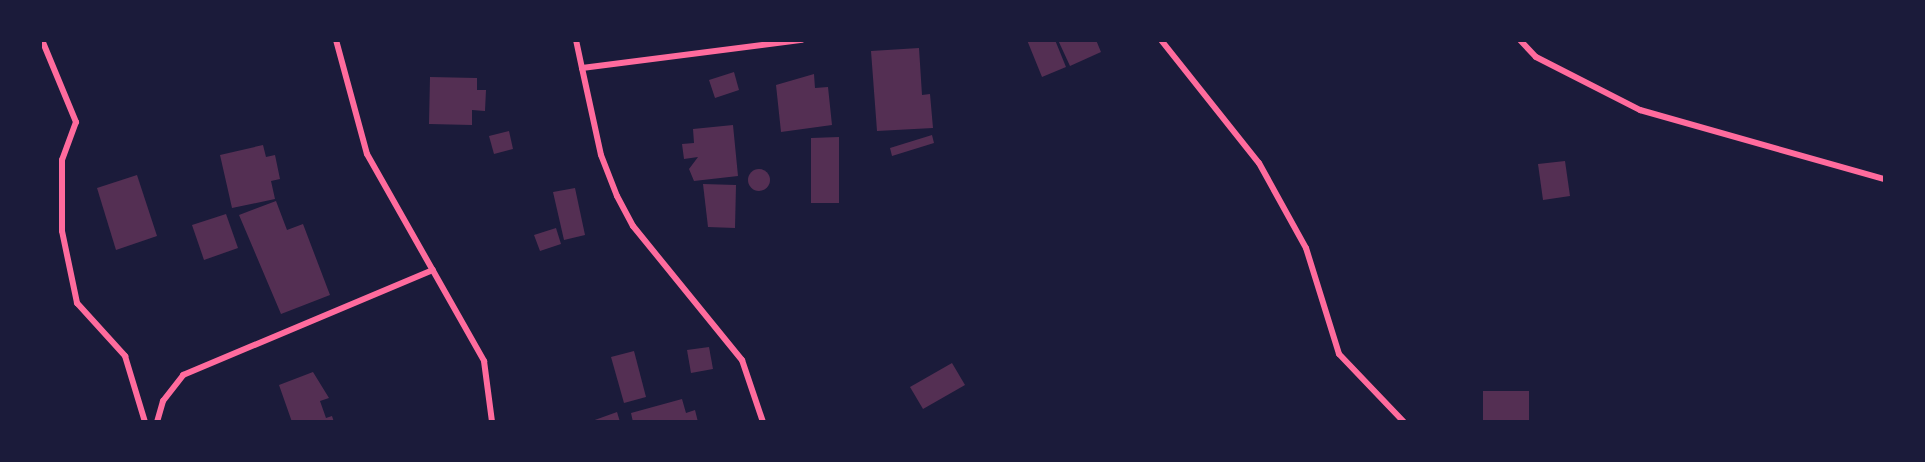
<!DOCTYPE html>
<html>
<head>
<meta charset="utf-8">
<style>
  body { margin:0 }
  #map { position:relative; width:1925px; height:462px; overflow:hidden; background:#1b1b3a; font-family:"IBM Plex Sans",sans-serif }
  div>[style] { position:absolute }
  .building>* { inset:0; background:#542f53 }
  .round { border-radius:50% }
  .minor>* { height:6px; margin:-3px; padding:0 3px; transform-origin:3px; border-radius:3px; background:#ff6b9d }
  span { translate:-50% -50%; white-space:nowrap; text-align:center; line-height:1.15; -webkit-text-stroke:6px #1b1b3a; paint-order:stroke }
  .frame { position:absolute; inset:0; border:42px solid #1b1b3a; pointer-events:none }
</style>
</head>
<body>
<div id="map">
  <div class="building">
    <i style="clip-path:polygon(1027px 40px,1055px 40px,1066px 67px,1042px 77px)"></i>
    <i style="clip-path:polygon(1058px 40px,1096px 40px,1101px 52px,1070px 66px)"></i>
    <i style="clip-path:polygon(919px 48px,922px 95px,930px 94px,933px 128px,877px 131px,871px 51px)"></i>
    <i style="clip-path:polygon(734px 72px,739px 90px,715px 98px,709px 80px)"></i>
    <i style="clip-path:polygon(814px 74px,815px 88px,828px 87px,832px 125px,781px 132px,776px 85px)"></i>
    <i style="clip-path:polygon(430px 77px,477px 78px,477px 90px,486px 90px,485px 111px,472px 110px,472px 125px,429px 124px)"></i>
    <i style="clip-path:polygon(733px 125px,738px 176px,694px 181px,689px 169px,698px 157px,684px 159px,682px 144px,694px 143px,693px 129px)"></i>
    <i style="clip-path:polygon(509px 131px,513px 149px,494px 154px,489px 136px)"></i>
    <i style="clip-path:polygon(932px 135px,934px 143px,892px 156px,890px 148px)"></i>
    <i style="clip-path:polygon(839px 137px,839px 203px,811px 203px,811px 138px)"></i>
    <i style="clip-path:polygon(263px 145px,266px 157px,275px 155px,280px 179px,271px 181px,275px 199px,232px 208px,220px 155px)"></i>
    <i style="clip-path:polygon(1565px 161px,1570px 196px,1543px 200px,1538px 164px)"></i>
    <i class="round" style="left:748px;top:169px;width:22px;height:22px"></i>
    <i style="clip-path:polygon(137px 175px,157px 236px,116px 250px,97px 188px)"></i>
    <i style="clip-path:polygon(703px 184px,736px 185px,735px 228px,708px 227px)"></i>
    <i style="clip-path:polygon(575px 188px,585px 235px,564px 240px,553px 192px)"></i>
    <i style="clip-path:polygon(276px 201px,287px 230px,303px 224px,330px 295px,281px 314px,239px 215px)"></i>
    <i style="clip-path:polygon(226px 214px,238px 248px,204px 260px,192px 225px)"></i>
    <i style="clip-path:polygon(556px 228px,561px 244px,540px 251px,534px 235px)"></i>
    <i style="clip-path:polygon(709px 347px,713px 369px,691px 373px,687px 350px)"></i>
    <i style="clip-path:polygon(634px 351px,646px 397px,624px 403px,611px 357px)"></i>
    <i style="clip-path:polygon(952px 363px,965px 385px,923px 409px,910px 387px)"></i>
    <i style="clip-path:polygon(313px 372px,329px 398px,320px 401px,326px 418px,332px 416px,334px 422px,292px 422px,279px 385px)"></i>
    <i style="clip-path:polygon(1483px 391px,1529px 391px,1529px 422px,1483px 422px)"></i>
    <i style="clip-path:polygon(682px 399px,686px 413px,695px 410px,698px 422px,633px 422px,631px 413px)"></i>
    <i style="clip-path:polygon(617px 412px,620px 422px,592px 422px,592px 421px)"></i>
  </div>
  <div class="minor">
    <i style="left:42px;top:40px;width:89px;rotate:67.5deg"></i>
    <i style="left:76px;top:122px;width:40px;rotate:110.2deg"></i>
    <i style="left:62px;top:160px;width:71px;rotate:90deg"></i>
    <i style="left:62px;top:231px;width:74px;rotate:78.2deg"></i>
    <i style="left:77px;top:303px;width:72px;rotate:47.8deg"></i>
    <i style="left:125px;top:356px;width:69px;rotate:73.1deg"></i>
    <i style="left:336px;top:40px;width:118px;rotate:74.8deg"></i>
    <i style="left:367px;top:154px;width:238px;rotate:60.5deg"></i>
    <i style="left:484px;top:361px;width:62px;rotate:82.5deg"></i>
    <i style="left:576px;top:40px;width:29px;rotate:78deg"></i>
    <i style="left:582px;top:68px;width:222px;rotate:-7.3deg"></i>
    <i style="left:1161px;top:40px;width:157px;rotate:51.5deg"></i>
    <i style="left:1259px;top:163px;width:97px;rotate:61.1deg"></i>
    <i style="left:1306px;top:248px;width:111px;rotate:72.7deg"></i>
    <i style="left:1339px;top:354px;width:94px;rotate:46.3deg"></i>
    <i style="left:1520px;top:40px;width:23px;rotate:47deg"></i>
    <i style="left:1536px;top:57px;width:117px;rotate:27deg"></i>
    <i style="left:1640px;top:110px;width:254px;rotate:15.8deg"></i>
    <i style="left:582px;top:68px;width:89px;rotate:77.7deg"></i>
    <i style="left:601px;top:155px;width:44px;rotate:68.7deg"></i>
    <i style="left:617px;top:196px;width:34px;rotate:62deg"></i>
    <i style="left:633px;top:226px;width:173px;rotate:50.9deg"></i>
    <i style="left:742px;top:360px;width:65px;rotate:71.3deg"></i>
    <i style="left:157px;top:422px;width:22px;rotate:-74deg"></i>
    <i style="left:163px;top:401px;width:33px;rotate:-52deg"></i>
    <i style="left:183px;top:375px;width:271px;rotate:-22.8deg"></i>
  </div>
  <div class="frame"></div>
</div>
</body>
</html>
